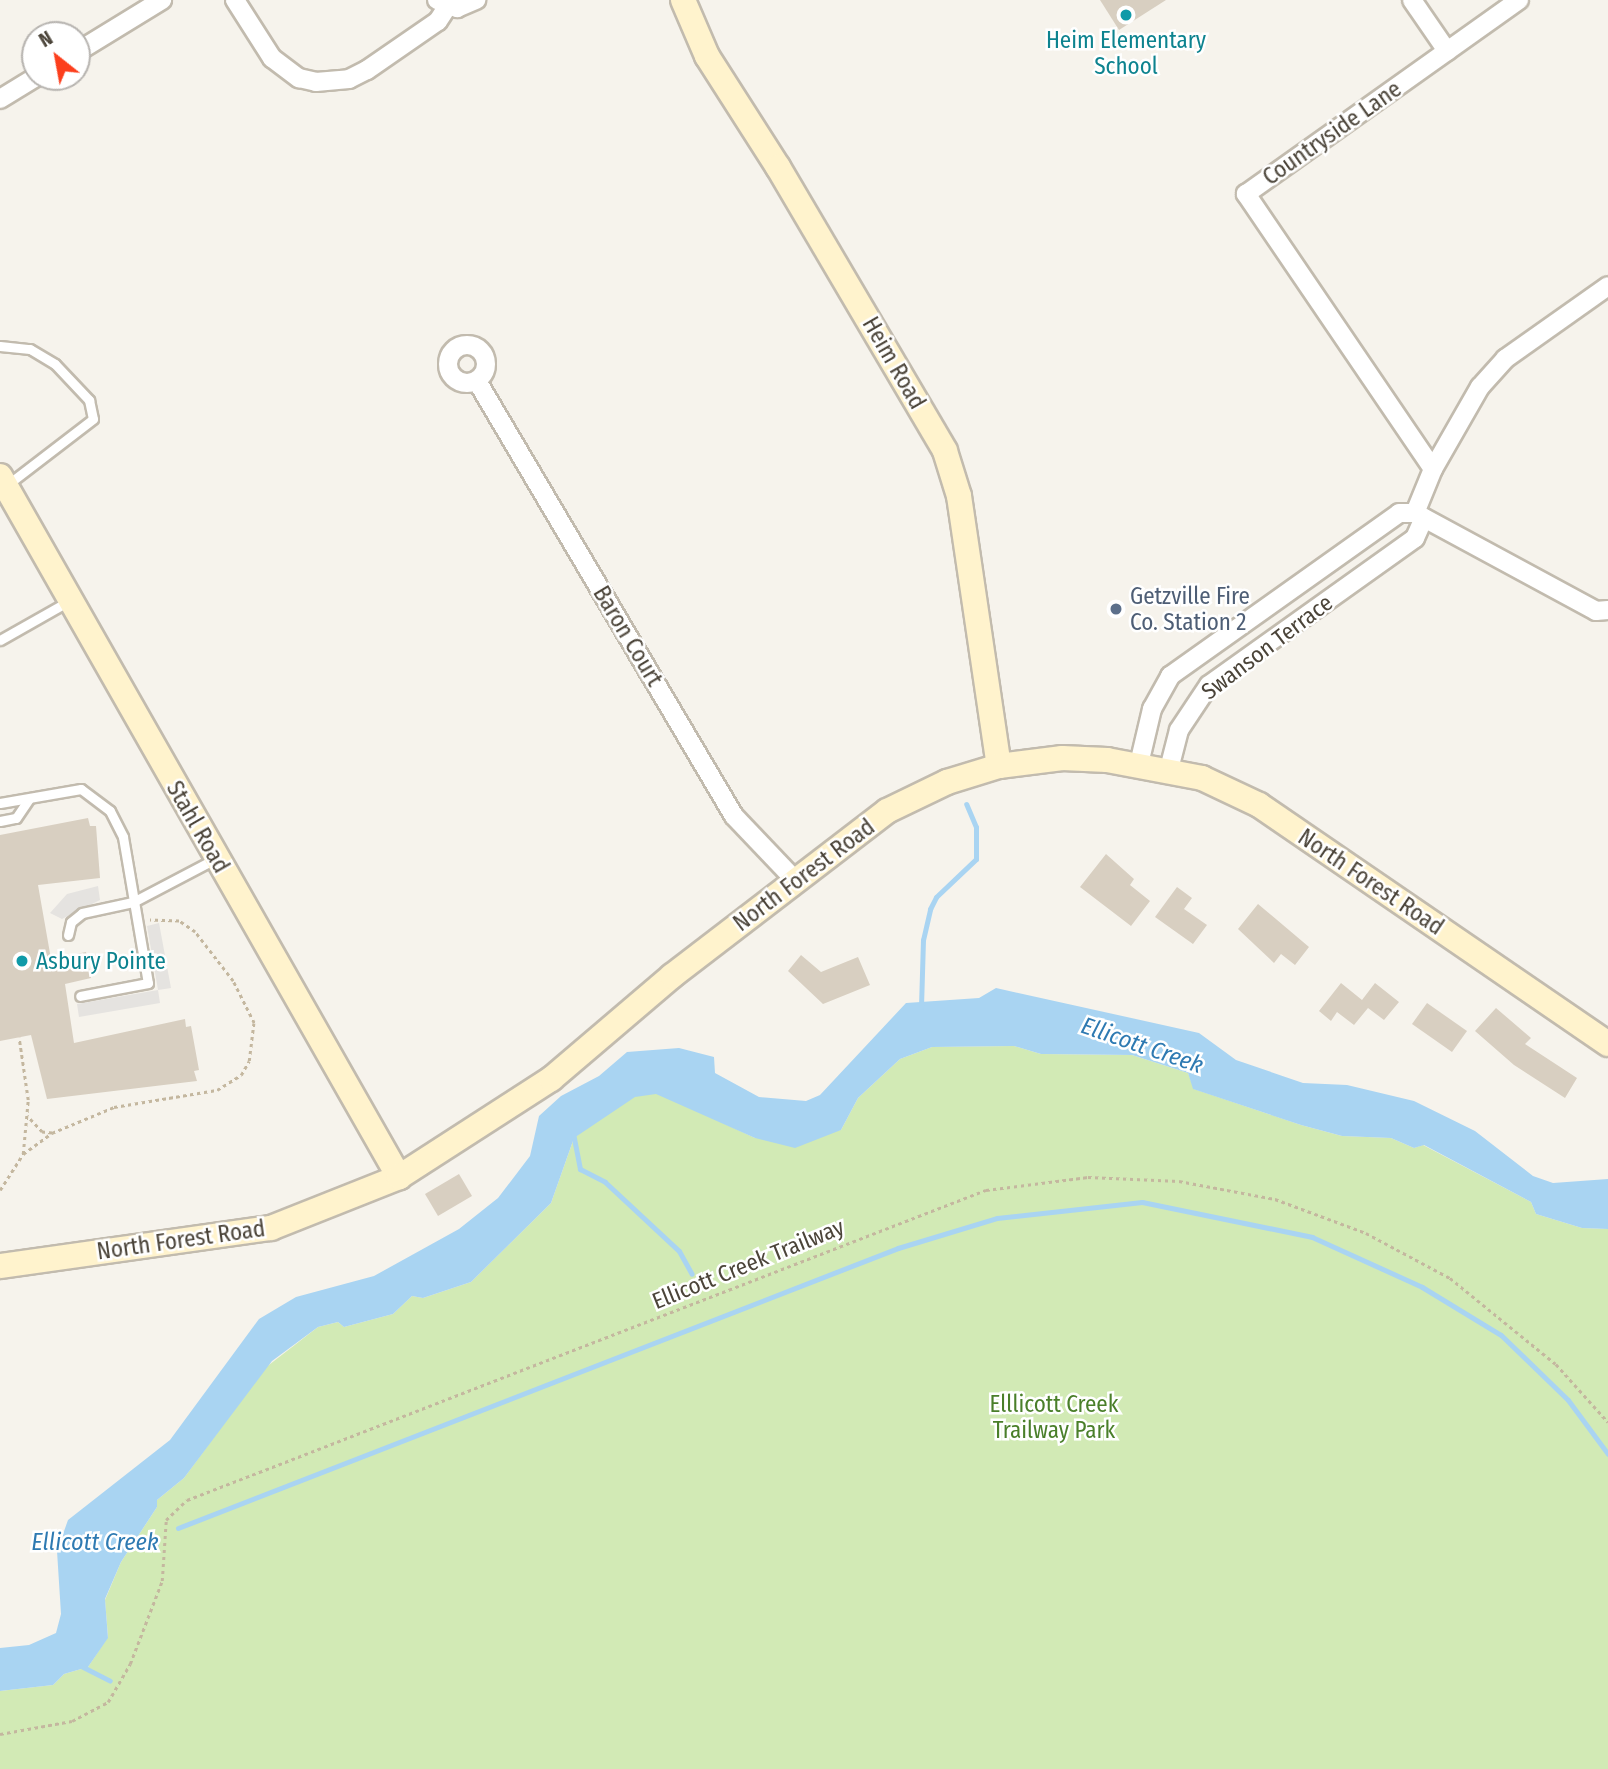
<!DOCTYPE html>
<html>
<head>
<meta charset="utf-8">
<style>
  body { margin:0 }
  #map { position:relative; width:1608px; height:1769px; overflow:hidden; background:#f6f3ec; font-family:"Fira Sans Condensed",sans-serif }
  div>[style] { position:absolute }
  .green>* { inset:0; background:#d2eab5 }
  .parking>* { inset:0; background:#e5e3e0 }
  .water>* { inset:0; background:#a9d4f2 }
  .stream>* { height:5px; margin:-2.5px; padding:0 2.5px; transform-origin:2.5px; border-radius:2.5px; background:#a9d4f2 }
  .building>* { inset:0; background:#d8cfc1 }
  .path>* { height:2.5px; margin-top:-1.25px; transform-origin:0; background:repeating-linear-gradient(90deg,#c4b79f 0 3.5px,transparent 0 7px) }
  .roads { filter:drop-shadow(2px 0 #c2bbae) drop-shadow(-2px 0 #c2bbae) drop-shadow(0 2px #c2bbae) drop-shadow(0 -2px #c2bbae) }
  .lane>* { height:9px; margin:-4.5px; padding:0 4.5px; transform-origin:4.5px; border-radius:4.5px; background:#fff }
  .street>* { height:18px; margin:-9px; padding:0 9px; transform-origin:9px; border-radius:9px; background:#fff }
  .street>.ring { margin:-9px; padding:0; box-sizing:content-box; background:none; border:18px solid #fff; border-radius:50% }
  .secondary>* { height:24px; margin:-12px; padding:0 12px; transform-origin:12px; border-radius:12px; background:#fff3cd }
  .dots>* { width:19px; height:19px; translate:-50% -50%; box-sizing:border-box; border:4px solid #fff; border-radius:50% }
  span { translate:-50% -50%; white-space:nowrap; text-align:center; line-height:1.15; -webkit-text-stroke:5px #fff; paint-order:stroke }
  .culture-label { font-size:23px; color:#0d838f }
  .left { translate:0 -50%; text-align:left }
  .street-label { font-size:23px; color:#4b4439 }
  .service-label { font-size:23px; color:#4e5e75 }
  .park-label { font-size:23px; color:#4a7f2a }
  .water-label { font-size:24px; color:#2e7ab2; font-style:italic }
  .north { position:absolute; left:21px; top:21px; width:70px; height:70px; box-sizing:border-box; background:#fff; border:2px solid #b7b4b0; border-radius:50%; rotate:329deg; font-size:19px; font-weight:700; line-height:28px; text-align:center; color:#4b4439 }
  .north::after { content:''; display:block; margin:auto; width:24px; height:32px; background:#fc3f1d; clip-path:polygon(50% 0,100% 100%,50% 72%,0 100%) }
</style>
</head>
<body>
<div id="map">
  <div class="green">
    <i style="clip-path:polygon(1014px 1046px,1041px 1054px,1132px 1055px,1188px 1073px,1194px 1089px,1301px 1125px,1342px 1136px,1391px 1138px,1414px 1148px,1423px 1145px,1531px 1202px,1536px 1214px,1582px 1228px,1608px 1229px,1608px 1769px,0 1769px,0 1691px,53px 1685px,64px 1674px,88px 1667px,108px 1637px,105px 1600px,121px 1562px,157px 1507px,157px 1500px,184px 1478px,265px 1368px,318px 1327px,338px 1322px,344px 1327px,393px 1314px,412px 1296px,423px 1298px,471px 1282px,551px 1203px,574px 1138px,592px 1123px,639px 1094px,661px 1094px,755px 1138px,841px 1130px,858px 1098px,900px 1059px,932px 1047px)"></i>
  </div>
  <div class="parking">
    <i style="clip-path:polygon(98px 886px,100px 900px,62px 919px,50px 913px,67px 894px)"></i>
    <i style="clip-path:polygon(159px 923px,171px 988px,158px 990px,160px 1003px,79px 1017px,77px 1004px,158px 990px,147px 926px)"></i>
  </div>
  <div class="water">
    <i style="clip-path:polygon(996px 988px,1199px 1033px,1236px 1060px,1303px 1083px,1347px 1085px,1414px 1101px,1475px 1131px,1533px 1176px,1553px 1183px,1608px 1179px,1608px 1229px,1582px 1228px,1536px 1214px,1531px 1202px,1424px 1145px,1414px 1148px,1391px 1138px,1342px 1136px,1301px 1125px,1193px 1089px,1188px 1073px,1132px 1055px,1041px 1054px,1014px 1046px,932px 1047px,900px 1059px,858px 1098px,841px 1130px,795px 1148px,755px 1138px,656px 1094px,635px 1097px,574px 1138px,551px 1203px,471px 1282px,423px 1298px,412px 1296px,393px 1314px,344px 1327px,338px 1322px,318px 1327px,272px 1361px,184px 1478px,157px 1500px,157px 1507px,121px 1562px,105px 1599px,108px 1638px,88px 1667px,64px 1674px,53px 1685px,0 1691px,0 1648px,29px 1645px,56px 1633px,61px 1614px,57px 1551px,68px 1520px,170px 1440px,259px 1319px,296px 1297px,374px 1276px,459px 1229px,498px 1198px,530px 1156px,539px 1116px,561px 1096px,599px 1076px,627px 1052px,679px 1048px,714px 1057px,715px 1073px,759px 1097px,806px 1101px,820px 1095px,906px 1003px,979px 998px)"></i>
  </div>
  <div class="stream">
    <i style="left:921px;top:1007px;width:67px;rotate:-88.3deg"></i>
    <i style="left:923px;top:940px;width:32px;rotate:-77deg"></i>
    <i style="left:930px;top:909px;width:13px;rotate:-63deg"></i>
    <i style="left:936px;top:897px;width:55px;rotate:-43.5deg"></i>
    <i style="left:976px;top:859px;width:32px;rotate:-90deg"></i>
    <i style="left:976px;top:827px;width:25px;rotate:-113deg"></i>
    <i style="left:573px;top:1133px;width:37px;rotate:79deg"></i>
    <i style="left:580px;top:1169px;width:28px;rotate:27deg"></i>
    <i style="left:605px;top:1182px;width:101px;rotate:43deg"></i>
    <i style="left:679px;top:1251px;width:26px;rotate:61deg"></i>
    <i style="left:178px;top:1528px;width:773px;rotate:-21.25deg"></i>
    <i style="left:898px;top:1248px;width:103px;rotate:-16.9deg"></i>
    <i style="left:997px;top:1218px;width:146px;rotate:-6.3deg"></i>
    <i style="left:1142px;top:1202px;width:174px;rotate:11.6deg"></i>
    <i style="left:1312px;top:1237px;width:121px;rotate:24.4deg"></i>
    <i style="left:1422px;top:1287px;width:92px;rotate:31.3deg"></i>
    <i style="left:1501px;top:1335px;width:93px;rotate:44.1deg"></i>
    <i style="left:1568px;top:1400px;width:67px;rotate:53.5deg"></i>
    <i style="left:127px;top:1545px;width:29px;rotate:-2deg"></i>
    <i style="left:83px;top:1667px;width:30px;rotate:27deg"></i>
  </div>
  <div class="building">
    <i style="clip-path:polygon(1100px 0,1166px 0,1119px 30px)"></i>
    <i style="clip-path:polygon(88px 818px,90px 826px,96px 826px,100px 878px,38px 885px,51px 959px,86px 952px,91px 978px,65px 984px,74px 1043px,185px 1019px,186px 1027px,191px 1026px,199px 1070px,194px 1071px,197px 1081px,47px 1099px,31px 1035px,0 1041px,0 835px)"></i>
    <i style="clip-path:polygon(1106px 854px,1134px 879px,1130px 885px,1150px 901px,1131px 926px,1080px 887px)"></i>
    <i style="clip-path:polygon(1177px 887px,1192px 898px,1184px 909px,1207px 925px,1193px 944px,1155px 917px)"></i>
    <i style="clip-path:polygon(1258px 904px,1309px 947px,1295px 965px,1281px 954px,1274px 963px,1238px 929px)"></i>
    <i style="clip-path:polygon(801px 955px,821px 972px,858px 957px,870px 985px,823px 1004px,788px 971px)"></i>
    <i style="clip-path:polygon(1341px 983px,1362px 1000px,1375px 983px,1399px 1002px,1384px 1020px,1368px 1008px,1354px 1025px,1337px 1012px,1331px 1021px,1319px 1011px)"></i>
    <i style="clip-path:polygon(1427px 1003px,1467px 1031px,1452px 1052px,1412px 1024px)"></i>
    <i style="clip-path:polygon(1496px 1008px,1531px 1038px,1525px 1044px,1577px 1078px,1565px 1098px,1514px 1065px,1475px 1031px)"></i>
    <i style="clip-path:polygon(459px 1174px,472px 1196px,438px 1216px,425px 1194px)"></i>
  </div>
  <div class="path">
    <i style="left:52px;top:1133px;width:67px;rotate:-22.8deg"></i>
    <i style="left:114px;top:1107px;width:104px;rotate:-9.4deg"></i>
    <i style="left:217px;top:1090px;width:28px;rotate:-32deg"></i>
    <i style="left:241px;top:1075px;width:16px;rotate:-60deg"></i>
    <i style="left:249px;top:1061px;width:38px;rotate:-83deg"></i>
    <i style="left:254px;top:1023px;width:47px;rotate:-116.6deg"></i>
    <i style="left:233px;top:981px;width:62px;rotate:-127.8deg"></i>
    <i style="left:195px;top:932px;width:19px;rotate:-145deg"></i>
    <i style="left:179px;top:921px;width:29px;rotate:-178deg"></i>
    <i style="left:23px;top:1154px;width:36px;rotate:-36deg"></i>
    <i style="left:52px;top:1133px;width:10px;rotate:-174deg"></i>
    <i style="left:42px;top:1132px;width:22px;rotate:-133deg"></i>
    <i style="left:0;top:1190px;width:43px;rotate:-57.4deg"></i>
    <i style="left:23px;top:1154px;width:54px;rotate:-84.7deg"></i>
    <i style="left:28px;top:1100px;width:63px;rotate:-98.3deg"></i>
    <i style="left:0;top:1734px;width:73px;rotate:-10.2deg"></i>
    <i style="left:72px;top:1721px;width:41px;rotate:-27.8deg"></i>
    <i style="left:108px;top:1702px;width:44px;rotate:-59.9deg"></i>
    <i style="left:130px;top:1664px;width:89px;rotate:-68.9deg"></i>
    <i style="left:162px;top:1581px;width:61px;rotate:-86.2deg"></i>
    <i style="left:166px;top:1520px;width:29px;rotate:-44deg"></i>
    <i style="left:187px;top:1500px;width:857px;rotate:-21.21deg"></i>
    <i style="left:986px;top:1190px;width:103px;rotate:-7.3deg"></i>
    <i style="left:1088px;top:1177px;width:91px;rotate:2.5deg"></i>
    <i style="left:1179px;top:1181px;width:98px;rotate:10.6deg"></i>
    <i style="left:1275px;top:1199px;width:97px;rotate:20.5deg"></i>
    <i style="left:1366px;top:1233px;width:95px;rotate:28.2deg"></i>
    <i style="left:1450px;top:1278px;width:136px;rotate:39.1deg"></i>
    <i style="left:1556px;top:1364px;width:78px;rotate:48.1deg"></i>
  </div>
  <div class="roads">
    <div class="lane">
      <i style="left:0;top:346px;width:30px;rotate:6deg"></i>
      <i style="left:30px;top:349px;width:29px;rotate:31deg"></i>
      <i style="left:55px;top:364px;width:50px;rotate:46.6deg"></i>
      <i style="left:89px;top:400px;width:19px;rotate:78deg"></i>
      <i style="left:93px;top:419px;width:108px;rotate:142.5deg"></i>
      <i style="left:0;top:640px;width:79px;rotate:-29.5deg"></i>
      <i style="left:0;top:803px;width:82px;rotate:-9.8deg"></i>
      <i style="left:81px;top:789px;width:36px;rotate:37deg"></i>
      <i style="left:110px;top:811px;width:29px;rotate:63deg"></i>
      <i style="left:123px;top:837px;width:148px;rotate:80.3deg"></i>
      <i style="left:148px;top:983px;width:69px;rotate:169.2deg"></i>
      <i style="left:0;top:821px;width:16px;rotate:-11deg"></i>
      <i style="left:16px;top:818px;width:23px;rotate:-56deg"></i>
      <i style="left:68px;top:935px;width:13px;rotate:-77deg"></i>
      <i style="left:71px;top:922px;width:14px;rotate:-39deg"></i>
      <i style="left:82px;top:913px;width:52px;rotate:-12.2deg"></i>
      <i style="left:133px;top:902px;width:93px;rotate:-27.7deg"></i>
    </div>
    <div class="street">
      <i style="left:235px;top:0;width:69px;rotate:57.5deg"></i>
      <i style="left:272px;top:58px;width:34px;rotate:37deg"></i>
      <i style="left:299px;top:78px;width:17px;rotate:13deg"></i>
      <i style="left:316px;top:82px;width:33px;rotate:-5deg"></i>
      <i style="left:349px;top:79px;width:20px;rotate:-27deg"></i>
      <i style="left:367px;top:70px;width:86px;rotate:-34.6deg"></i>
      <i style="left:438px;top:21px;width:17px;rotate:-57deg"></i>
      <i style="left:437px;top:0;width:22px;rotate:22deg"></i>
      <i style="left:457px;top:8px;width:21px;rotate:-23deg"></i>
      <i style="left:1412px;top:0;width:62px;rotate:55.5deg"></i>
      <i style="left:77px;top:52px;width:100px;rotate:-31.5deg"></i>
      <i style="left:0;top:99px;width:42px;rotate:-31.4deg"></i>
      <i class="ring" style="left:448px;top:345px;width:20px;height:20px"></i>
      <i style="left:477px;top:381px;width:505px;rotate:59.43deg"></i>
      <i style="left:734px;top:816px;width:88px;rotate:46.4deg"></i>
      <i style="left:1433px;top:469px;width:333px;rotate:-124.2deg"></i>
      <i style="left:1246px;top:194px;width:335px;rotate:-35.4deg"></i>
      <i style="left:1415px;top:513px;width:48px;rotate:-67.8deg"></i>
      <i style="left:1433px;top:469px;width:95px;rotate:-60.2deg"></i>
      <i style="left:1480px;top:387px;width:38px;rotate:-48deg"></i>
      <i style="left:1505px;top:359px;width:126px;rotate:-35.3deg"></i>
      <i style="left:1139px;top:764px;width:57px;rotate:-76.7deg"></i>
      <i style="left:1152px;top:709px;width:38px;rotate:-61deg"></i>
      <i style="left:1170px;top:676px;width:281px;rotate:-35.4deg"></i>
      <i style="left:1399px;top:513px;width:16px"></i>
      <i style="left:1415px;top:513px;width:206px;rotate:28.4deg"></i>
      <i style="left:1596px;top:611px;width:12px;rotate:-5deg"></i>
      <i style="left:1169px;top:769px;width:40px;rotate:-75.6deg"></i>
      <i style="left:1179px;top:730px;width:54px;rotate:-56.3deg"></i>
      <i style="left:1209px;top:685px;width:253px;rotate:-35.5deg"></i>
      <i style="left:1415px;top:538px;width:22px;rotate:-66deg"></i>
    </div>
    <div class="secondary">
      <i style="left:683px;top:0;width:61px;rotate:66.8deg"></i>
      <i style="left:707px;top:56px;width:132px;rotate:57.4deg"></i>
      <i style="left:778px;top:167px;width:329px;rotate:59.5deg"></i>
      <i style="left:945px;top:451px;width:47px;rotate:72.7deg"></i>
      <i style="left:959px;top:496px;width:273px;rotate:81.6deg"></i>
      <i style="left:0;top:476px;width:807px;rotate:60.35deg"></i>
      <i style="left:0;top:1266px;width:274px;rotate:-8deg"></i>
      <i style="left:271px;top:1228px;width:138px;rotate:-21.7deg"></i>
      <i style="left:399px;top:1177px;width:181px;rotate:-32.8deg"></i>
      <i style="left:551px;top:1079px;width:159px;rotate:-40.4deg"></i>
      <i style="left:672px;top:976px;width:271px;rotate:-37.5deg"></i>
      <i style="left:887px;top:811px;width:67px;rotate:-25.8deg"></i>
      <i style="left:947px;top:782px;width:54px;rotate:-17.1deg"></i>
      <i style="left:999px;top:766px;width:64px;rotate:-7.2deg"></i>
      <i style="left:1062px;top:758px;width:45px;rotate:2.5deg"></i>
      <i style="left:1107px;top:760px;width:97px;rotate:10.7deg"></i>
      <i style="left:1202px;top:778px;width:63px;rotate:25.3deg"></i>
      <i style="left:1259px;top:805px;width:423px;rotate:34.4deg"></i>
    </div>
  </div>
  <div class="dots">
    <i style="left:1126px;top:15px;background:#0f9aa8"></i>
    <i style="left:1116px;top:609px;background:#5c6f8a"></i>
    <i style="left:22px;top:961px;background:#0f9aa8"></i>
  </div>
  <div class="culture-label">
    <span style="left:1126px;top:53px">Heim Elementary<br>School</span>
    <span class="left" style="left:36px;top:961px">Asbury Pointe</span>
  </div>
  <div class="street-label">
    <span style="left:1332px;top:133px;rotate:-35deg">Countryside Lane</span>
    <span style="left:894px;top:363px;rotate:60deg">Heim Road</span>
    <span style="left:628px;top:636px;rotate:59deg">Baron Court</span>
    <span style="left:1267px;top:647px;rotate:-37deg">Swanson Terrace</span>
    <span style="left:198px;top:827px;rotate:60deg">Stahl Road</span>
    <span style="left:804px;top:875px;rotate:-37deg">North Forest Road</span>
    <span style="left:1371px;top:882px;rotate:34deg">North Forest Road</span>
    <span style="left:181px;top:1240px;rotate:-8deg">North Forest Road</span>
    <span style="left:748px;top:1264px;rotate:-22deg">Ellicott Creek Trailway</span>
  </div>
  <div class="service-label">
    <span class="left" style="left:1130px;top:609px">Getzville Fire<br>Co. Station 2</span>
  </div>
  <div class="park-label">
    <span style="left:1054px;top:1417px">Elllicott Creek<br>Trailway Park</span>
  </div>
  <div class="water-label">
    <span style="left:1142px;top:1046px;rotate:19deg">Ellicott Creek</span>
    <span style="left:95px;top:1543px">Ellicott Creek</span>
  </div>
  <div class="north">N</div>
</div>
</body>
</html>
